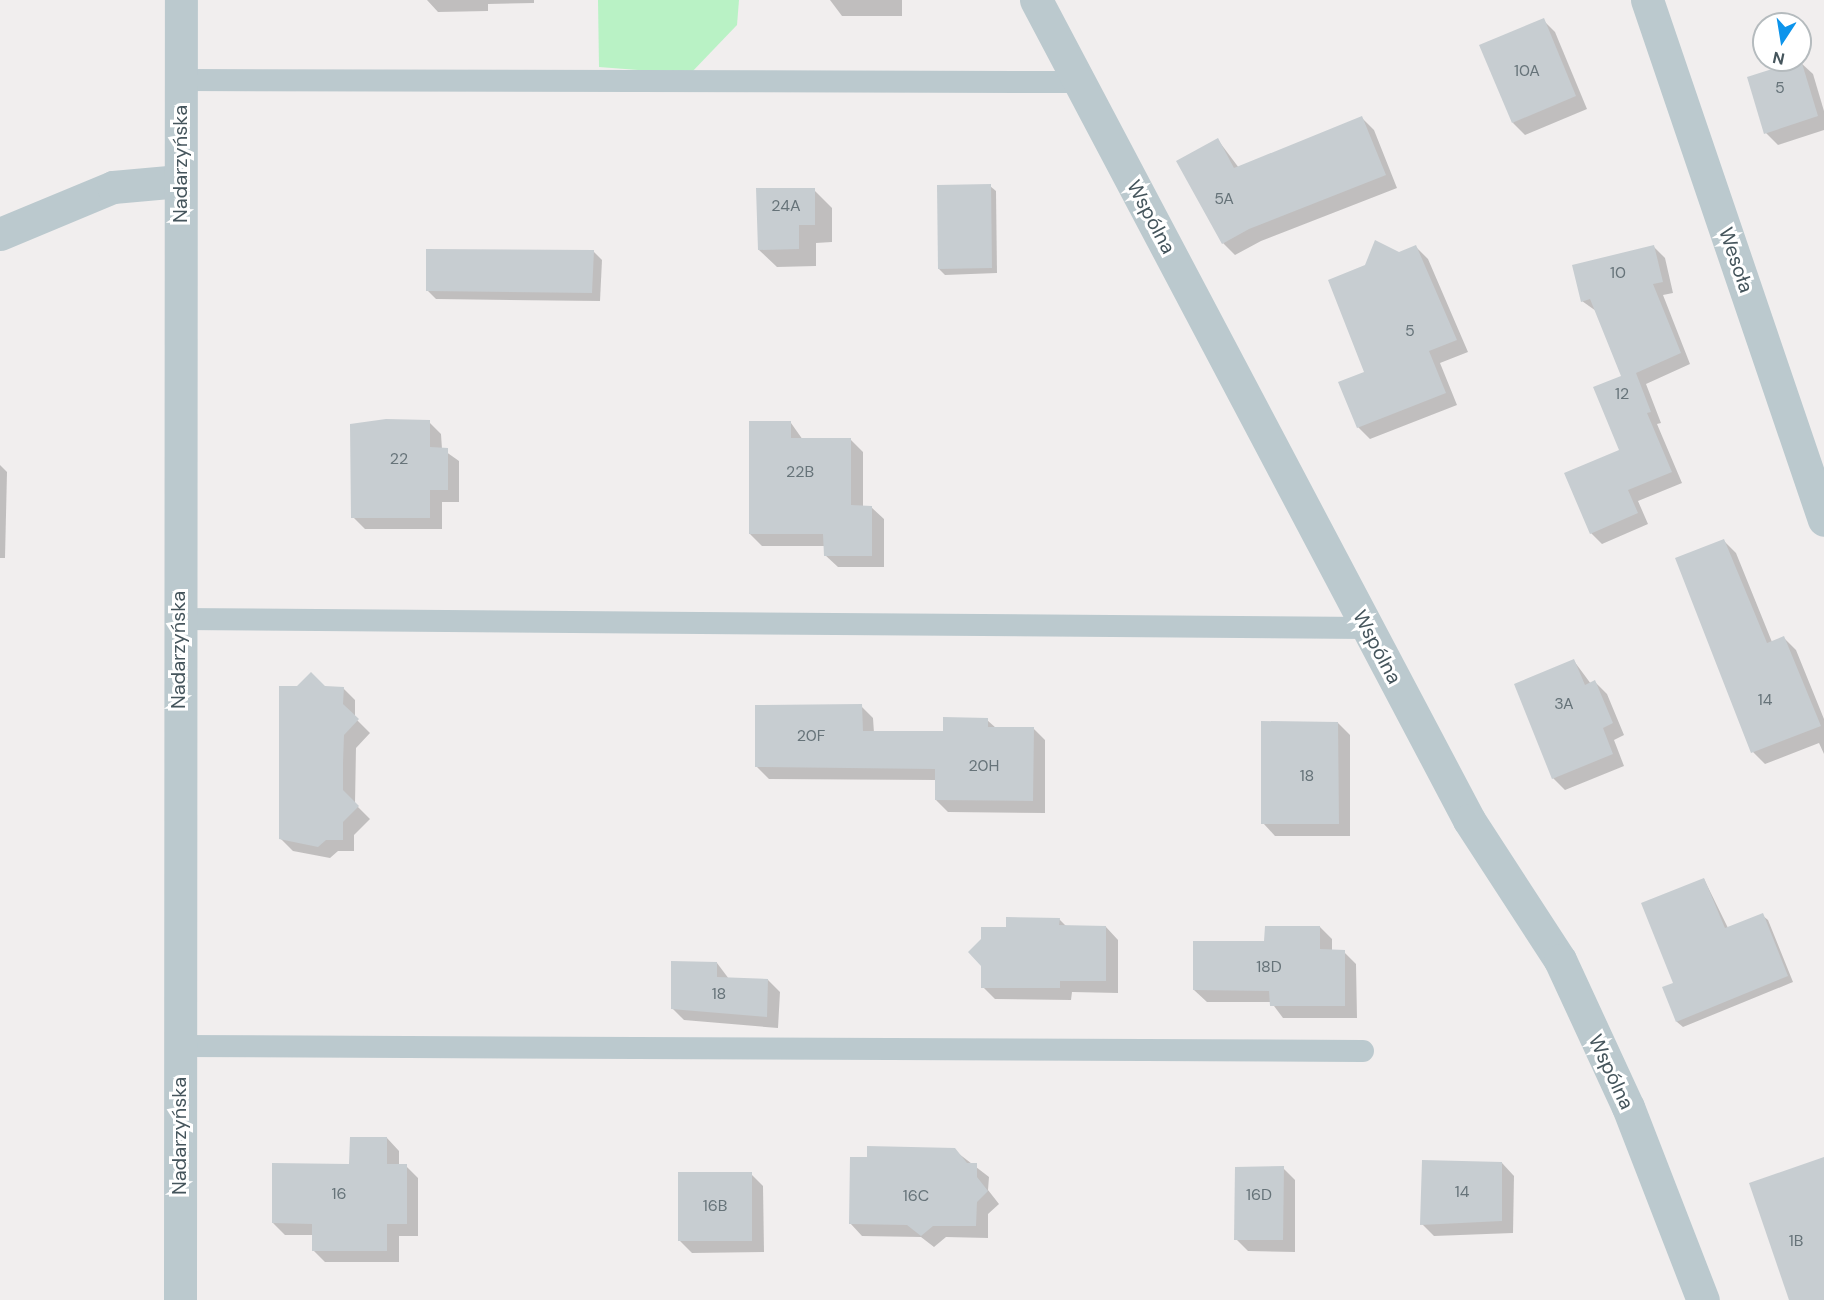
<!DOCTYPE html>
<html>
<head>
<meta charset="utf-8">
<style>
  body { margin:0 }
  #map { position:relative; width:1824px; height:1300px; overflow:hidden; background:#f1eeee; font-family:"DM Sans",sans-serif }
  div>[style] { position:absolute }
  .green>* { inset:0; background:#b9f2c5 }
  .shadow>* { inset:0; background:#0003 }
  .building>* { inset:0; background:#c7cdd1 }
  .lane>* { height:22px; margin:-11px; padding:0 11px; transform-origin:11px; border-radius:11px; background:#bbc9ce }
  .street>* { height:33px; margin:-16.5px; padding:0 16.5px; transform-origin:16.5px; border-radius:16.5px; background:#bbc9ce }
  span { translate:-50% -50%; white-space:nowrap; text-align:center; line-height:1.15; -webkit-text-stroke:6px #fff; paint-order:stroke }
  .number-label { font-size:16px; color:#667379 }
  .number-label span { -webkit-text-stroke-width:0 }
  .street-label { font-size:20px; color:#45555c }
  .north { position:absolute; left:1752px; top:12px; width:60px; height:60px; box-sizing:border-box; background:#fff; border:2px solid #b5bbbe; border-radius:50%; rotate:192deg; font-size:16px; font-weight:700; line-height:24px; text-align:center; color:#45555c }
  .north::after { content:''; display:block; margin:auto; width:21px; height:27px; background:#0d94eb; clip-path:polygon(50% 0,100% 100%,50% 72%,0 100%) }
</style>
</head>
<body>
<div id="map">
  <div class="green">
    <i style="clip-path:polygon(598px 0,739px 0,737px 25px,690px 74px,599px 67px)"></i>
  </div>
  <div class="shadow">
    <i style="clip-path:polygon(427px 0,534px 0,534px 3px,488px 4px,488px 11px,438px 12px)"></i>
    <i style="clip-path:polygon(830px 0,902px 0,902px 16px,842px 16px)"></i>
    <i style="clip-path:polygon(1543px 20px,1555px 32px,1587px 109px,1525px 135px,1513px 123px)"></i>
    <i style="clip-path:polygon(1800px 62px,1813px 74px,1824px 111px,1824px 130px,1778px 145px,1766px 133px)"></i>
    <i style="clip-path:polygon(1362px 118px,1374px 130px,1397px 188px,1261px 241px,1235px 255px,1223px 243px,1218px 140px,1239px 168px)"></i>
    <i style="clip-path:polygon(990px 186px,996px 191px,997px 273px,945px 275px,939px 269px)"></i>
    <i style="clip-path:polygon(814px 190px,832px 208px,832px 242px,816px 243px,816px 266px,777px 267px,759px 250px)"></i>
    <i style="clip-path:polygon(1416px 247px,1428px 259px,1468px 352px,1440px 363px,1457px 405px,1370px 439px,1358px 427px,1399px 254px)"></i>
    <i style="clip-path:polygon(1654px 247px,1665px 258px,1673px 293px,1663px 295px,1690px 364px,1646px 384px,1661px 423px,1657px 424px,1682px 483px,1638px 501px,1648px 524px,1602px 544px,1591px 533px,1621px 450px,1623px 376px,1596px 311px,1582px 301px)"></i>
    <i style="clip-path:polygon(593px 251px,602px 260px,600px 301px,436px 299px,427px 290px)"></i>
    <i style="clip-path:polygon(429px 422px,441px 434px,442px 449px,459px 461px,459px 502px,442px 502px,442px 529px,365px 529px,353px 517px)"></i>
    <i style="clip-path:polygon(791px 423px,803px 440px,851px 440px,863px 452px,863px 507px,871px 507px,884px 519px,884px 567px,838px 567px,825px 555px,825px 546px,762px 546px,750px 534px)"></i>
    <i style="clip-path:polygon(0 465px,7px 472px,5px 558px,0 558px)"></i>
    <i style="clip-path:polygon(1724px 541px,1736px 553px,1772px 642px,1784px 638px,1796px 650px,1824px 719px,1824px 754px,1819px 743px,1765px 764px,1753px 752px)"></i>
    <i style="clip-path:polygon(1574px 661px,1591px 684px,1595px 682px,1607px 694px,1624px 735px,1614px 740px,1624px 766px,1565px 790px,1553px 778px)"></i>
    <i style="clip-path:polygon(325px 688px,343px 688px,355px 700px,355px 718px,370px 733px,356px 748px,355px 804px,370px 819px,354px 835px,354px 851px,338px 851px,330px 858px,293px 851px,280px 838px)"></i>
    <i style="clip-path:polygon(861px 706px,873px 718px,874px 733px,944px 732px,987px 720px,996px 728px,1033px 728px,1045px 740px,1045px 813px,948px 812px,936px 800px,936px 780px,769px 779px,757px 767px)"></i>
    <i style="clip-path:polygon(1338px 723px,1350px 735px,1350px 836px,1275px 836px,1263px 823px)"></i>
    <i style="clip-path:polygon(1704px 879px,1728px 928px,1762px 915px,1768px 920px,1793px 982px,1683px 1027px,1677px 1022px,1675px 984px)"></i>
    <i style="clip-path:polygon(1059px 919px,1067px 927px,1106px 927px,1118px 940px,1118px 993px,1072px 992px,1071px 1000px,995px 999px,983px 987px)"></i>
    <i style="clip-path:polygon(1320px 927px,1332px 939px,1332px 951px,1344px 952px,1356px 964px,1357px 1018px,1283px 1018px,1271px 1002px,1207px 1002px,1194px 990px,1266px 943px)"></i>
    <i style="clip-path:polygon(717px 963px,729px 979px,768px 980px,780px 992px,778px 1028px,684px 1020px,672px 1008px)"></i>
    <i style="clip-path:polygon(387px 1138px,399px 1151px,399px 1166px,406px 1166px,418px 1178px,418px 1236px,399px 1236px,399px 1262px,325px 1262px,313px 1250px,313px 1235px,285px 1235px,273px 1223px)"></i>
    <i style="clip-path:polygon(954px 1150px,989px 1177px,988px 1190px,999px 1204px,988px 1214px,988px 1238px,946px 1237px,934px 1247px,921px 1237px,862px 1236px,850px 1223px)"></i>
    <i style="clip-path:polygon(1502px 1163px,1514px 1176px,1513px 1233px,1434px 1236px,1422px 1224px)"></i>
    <i style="clip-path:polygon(1283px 1168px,1295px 1180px,1295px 1252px,1248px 1251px,1236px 1239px)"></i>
    <i style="clip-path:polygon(751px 1174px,763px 1186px,764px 1252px,692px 1253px,680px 1241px)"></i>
  </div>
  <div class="building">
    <i style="clip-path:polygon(1544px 18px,1576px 96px,1512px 123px,1479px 45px)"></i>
    <i style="clip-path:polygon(1801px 60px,1818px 116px,1764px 134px,1747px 77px)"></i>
    <i style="clip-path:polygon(1362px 116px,1386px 175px,1249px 229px,1222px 244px,1176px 161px,1218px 138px,1234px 168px)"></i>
    <i style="clip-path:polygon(991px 184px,992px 268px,938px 269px,937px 185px)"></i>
    <i style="clip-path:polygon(756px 188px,815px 188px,815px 225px,799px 225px,799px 249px,758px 250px)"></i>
    <i style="clip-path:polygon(1375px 240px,1399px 252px,1416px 245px,1457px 340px,1429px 351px,1446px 393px,1357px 428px,1338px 382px,1364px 372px,1328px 280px,1365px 265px)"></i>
    <i style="clip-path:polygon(1654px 245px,1663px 282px,1653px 284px,1681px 353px,1636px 373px,1651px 412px,1647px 413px,1672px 472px,1628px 490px,1638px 513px,1590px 534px,1564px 473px,1619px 450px,1593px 387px,1621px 376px,1590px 299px,1581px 302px,1572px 265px)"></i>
    <i style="clip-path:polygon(426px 249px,594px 250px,592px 293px,426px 291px)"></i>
    <i style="clip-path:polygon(386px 419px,430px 420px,430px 447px,448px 448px,448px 490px,430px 490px,430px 518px,351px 518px,350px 424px)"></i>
    <i style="clip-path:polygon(749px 421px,791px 421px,791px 438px,851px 438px,851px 505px,872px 506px,872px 556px,824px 556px,823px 534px,749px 534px)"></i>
    <i style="clip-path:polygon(1724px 539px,1767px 643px,1784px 636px,1821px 726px,1751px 753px,1675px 558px)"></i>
    <i style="clip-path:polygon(1574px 659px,1585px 685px,1595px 680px,1613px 723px,1603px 728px,1613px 754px,1552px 779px,1514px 684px)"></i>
    <i style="clip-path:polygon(311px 672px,325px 686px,344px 687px,343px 704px,359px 719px,344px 735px,343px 763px,343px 790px,359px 806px,343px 822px,343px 840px,326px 840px,318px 847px,279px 839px,279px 686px,297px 686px)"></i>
    <i style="clip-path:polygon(862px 704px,863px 731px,943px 731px,943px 717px,988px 718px,988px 727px,1034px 727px,1033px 801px,935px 800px,935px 769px,755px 767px,755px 705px)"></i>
    <i style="clip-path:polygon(1261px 721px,1338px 722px,1339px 824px,1261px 824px)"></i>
    <i style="clip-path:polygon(1704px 878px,1725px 928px,1763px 913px,1788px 976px,1676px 1022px,1662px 987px,1673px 983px,1641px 903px)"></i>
    <i style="clip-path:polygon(1006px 917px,1060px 918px,1059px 925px,1106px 926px,1106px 981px,1060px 981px,1060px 988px,981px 988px,981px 966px,968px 952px,981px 939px,981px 927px,1006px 927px)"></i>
    <i style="clip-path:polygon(1265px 926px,1320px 926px,1320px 949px,1345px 950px,1345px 1006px,1270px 1006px,1269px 991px,1193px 990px,1193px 941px,1264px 941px)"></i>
    <i style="clip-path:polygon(671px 961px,717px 962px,717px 977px,768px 979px,767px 1017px,671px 1009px)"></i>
    <i style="clip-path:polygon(350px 1137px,387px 1137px,387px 1164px,407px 1164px,407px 1224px,387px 1224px,387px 1251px,312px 1251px,312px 1224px,272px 1223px,272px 1163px,349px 1164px)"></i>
    <i style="clip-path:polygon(867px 1146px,955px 1148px,967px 1163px,977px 1163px,977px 1177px,988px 1191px,977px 1202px,976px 1226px,933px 1226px,921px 1236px,907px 1225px,849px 1224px,850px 1157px,867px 1157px)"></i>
    <i style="clip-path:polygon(1824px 1157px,1824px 1300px,1789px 1300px,1749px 1183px)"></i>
    <i style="clip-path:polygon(1422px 1160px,1502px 1162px,1502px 1221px,1420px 1225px)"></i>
    <i style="clip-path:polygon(1284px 1166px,1283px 1240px,1234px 1240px,1235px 1167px)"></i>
    <i style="clip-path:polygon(678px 1172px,752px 1172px,752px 1241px,678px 1241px)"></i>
  </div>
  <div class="lane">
    <i style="left:181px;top:80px;width:899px;rotate:0.13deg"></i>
    <i style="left:178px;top:619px;width:1189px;rotate:0.43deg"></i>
    <i style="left:178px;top:1046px;width:1185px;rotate:0.24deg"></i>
  </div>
  <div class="street">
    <i style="left:1036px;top:0;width:927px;rotate:62.16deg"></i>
    <i style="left:1469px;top:820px;width:167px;rotate:57deg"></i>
    <i style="left:1560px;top:960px;width:162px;rotate:65.2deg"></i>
    <i style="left:1628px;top:1107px;width:207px;rotate:68.8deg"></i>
    <i style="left:1647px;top:0;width:549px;rotate:71.2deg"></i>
    <i style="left:0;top:234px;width:122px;rotate:-22.6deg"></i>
    <i style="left:113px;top:187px;width:67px;rotate:-5.1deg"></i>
    <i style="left:180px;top:1300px;width:1300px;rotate:-89.96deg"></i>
  </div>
  <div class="number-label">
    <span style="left:1527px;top:71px">10A</span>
    <span style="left:1780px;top:88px">5</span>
    <span style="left:1224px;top:199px">5A</span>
    <span style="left:786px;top:206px">24A</span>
    <span style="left:1618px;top:273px">10</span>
    <span style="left:1410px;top:331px">5</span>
    <span style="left:1622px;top:394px">12</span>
    <span style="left:399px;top:459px">22</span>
    <span style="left:800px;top:472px">22B</span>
    <span style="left:1765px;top:700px">14</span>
    <span style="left:1564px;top:704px">3A</span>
    <span style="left:811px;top:736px">20F</span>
    <span style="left:984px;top:766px">20H</span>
    <span style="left:1307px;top:776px">18</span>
    <span style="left:1269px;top:967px">18D</span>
    <span style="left:719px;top:994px">18</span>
    <span style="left:1462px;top:1192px">14</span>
    <span style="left:339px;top:1194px">16</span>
    <span style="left:1259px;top:1195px">16D</span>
    <span style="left:916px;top:1196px">16C</span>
    <span style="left:715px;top:1206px">16B</span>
    <span style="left:1796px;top:1241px">1B</span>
  </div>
  <div class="street-label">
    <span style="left:180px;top:164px;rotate:-90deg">Nadarzyńska</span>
    <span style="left:1151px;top:217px;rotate:62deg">Wspólna</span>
    <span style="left:1736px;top:260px;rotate:71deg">Wesoła</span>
    <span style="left:1377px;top:647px;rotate:62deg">Wspólna</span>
    <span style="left:178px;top:650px;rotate:-90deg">Nadarzyńska</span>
    <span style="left:1611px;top:1072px;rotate:65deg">Wspólna</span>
    <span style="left:179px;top:1136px;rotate:-90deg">Nadarzyńska</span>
  </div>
  <div class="north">N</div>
</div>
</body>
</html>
